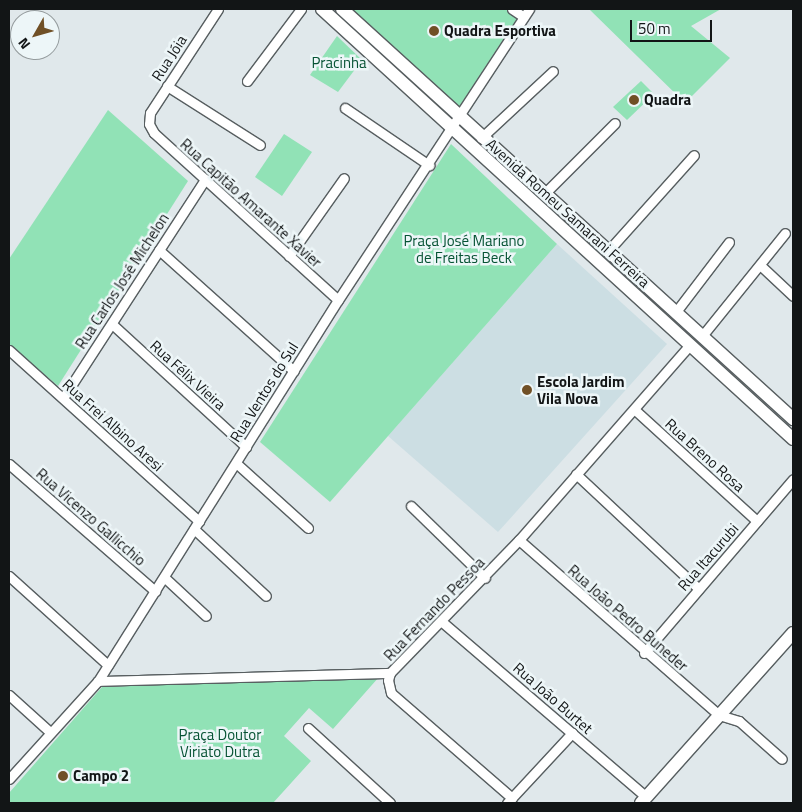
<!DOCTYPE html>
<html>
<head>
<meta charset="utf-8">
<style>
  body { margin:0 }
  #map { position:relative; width:802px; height:812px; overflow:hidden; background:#e0e8eb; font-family:"Titillium Web",sans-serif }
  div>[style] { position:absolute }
  .built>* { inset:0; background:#ccdee3 }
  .green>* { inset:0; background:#91e2b6 }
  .roads { filter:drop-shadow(1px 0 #575e60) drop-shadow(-1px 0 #575e60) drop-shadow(0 1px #575e60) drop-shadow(0 -1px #575e60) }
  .street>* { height:9px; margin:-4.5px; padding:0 4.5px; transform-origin:4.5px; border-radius:4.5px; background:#fff }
  .secondary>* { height:12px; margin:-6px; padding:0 6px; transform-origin:6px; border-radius:6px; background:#fff }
  .dots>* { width:14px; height:14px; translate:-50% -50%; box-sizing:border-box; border:2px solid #edf6f8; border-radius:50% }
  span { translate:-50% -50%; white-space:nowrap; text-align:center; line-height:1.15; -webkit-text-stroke:5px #edf6f8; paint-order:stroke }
  .poi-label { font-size:15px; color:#121516; font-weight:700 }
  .left { translate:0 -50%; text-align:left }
  .street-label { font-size:15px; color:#121516 }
  .park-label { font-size:15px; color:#065334 }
  .frame { position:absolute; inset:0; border:10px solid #121516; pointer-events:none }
  .north { position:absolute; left:10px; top:10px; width:50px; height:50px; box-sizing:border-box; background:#edf6f8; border:1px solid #959c9e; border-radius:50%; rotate:232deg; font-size:14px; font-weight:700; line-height:20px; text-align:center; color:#121516 }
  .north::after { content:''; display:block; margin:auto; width:18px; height:22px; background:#705026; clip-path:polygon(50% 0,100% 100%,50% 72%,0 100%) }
  .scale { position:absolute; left:630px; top:20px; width:82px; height:22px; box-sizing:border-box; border:2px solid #121516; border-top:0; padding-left:6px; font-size:15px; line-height:18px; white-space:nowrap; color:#121516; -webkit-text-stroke:4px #edf6f8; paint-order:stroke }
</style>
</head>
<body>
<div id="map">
  <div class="built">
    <i style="clip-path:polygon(557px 244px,667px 344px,498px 532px,388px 436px)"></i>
  </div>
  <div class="green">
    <i style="clip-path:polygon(351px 9px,506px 9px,518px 17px,459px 107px)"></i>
    <i style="clip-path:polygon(589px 9px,721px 9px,691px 26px,730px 58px,685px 103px)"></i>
    <i style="clip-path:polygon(337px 36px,362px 60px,338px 92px,310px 75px)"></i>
    <i style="clip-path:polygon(641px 81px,654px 94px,627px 120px,613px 107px)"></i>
    <i style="clip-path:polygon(108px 110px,188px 181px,58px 386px,9px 344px,9px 259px)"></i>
    <i style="clip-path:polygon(284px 134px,312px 152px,282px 196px,255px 177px)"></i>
    <i style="clip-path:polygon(451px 144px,557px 244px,330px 502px,260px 442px)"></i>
    <i style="clip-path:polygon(379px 677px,333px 729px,309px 708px,284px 736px,311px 761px,273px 803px,9px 803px,9px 793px,102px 687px)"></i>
  </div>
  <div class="roads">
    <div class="street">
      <i style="left:218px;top:9px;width:124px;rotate:123.2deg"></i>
      <i style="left:150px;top:113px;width:11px;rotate:95deg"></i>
      <i style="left:149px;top:124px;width:10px;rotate:61deg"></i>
      <i style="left:154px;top:133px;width:248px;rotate:42.2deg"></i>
      <i style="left:512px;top:9px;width:14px;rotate:34deg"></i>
      <i style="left:247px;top:81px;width:90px;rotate:-53.1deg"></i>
      <i style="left:167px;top:86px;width:110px;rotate:32.4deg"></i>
      <i style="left:345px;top:108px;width:102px;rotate:34.2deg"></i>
      <i style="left:481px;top:138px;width:98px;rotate:-42.9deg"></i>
      <i style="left:544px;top:194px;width:100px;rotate:-45deg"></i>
      <i style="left:159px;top:250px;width:181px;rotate:41.9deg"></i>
      <i style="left:607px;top:252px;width:130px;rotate:-48.1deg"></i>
      <i style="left:289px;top:256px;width:95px;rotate:-54.8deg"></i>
      <i style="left:760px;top:265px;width:45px;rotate:43.2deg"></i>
      <i style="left:675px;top:313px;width:89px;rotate:-52.7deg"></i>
      <i style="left:112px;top:324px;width:182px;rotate:42.5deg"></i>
      <i style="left:702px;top:336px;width:132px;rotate:-51.1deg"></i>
      <i style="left:9px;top:350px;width:256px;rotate:42deg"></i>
      <i style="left:63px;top:398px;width:261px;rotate:-57deg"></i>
      <i style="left:635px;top:410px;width:165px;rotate:42.3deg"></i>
      <i style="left:236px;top:463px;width:97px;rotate:42.1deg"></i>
      <i style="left:9px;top:464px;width:194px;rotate:41deg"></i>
      <i style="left:576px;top:474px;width:168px;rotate:43.1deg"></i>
      <i style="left:411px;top:506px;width:103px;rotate:44.2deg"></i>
      <i style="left:194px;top:529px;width:98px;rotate:42.9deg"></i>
      <i style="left:519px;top:540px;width:266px;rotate:41.2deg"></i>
      <i style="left:719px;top:715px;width:21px;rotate:17deg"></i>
      <i style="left:739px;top:721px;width:57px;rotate:41.5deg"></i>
      <i style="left:9px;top:576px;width:133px;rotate:42deg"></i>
      <i style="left:164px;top:577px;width:57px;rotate:42.9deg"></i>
      <i style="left:441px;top:621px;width:270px;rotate:40.6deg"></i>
      <i style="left:644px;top:653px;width:229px;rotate:-49.4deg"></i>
      <i style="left:98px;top:681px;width:292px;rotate:-1.6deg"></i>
      <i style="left:9px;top:695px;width:55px;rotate:42.1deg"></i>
      <i style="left:308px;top:728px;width:111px;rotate:42.4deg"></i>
      <i style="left:9px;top:779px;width:132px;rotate:-47.8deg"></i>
      <i style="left:98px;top:681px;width:450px;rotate:-57.8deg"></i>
      <i style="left:338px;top:300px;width:348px;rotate:-56.7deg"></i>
      <i style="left:512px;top:798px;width:160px;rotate:-139deg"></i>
      <i style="left:391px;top:693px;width:13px;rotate:-103deg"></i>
      <i style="left:388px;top:680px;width:7px;rotate:-74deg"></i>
      <i style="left:390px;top:673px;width:185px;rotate:-45.9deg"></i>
      <i style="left:519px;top:540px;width:259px;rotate:-48.8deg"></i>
      <i style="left:507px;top:803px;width:96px;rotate:-47.1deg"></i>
    </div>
    <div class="secondary">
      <i style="left:322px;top:9px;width:638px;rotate:42.39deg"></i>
      <i style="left:342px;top:9px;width:610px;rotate:42.27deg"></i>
      <i style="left:641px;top:803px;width:228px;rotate:-48.2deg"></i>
    </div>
  </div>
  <div class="dots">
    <i style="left:434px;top:31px;background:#705026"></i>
    <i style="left:634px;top:100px;background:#705026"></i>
    <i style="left:527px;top:390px;background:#705026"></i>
    <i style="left:63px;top:776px;background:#705026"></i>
  </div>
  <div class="poi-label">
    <span class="left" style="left:444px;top:31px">Quadra Esportiva</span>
    <span class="left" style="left:644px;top:100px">Quadra</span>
    <span class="left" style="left:537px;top:390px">Escola Jardim<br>Vila Nova</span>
    <span class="left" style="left:73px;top:776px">Campo 2</span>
  </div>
  <div class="street-label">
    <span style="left:169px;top:58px;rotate:-57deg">Rua Jóia</span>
    <span style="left:251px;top:203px;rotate:42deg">Rua Capitão Amarante Xavier</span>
    <span style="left:568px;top:213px;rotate:42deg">Avenida Romeu Samarani Ferreira</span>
    <span style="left:122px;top:281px;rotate:-57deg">Rua Carlos José Michelon</span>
    <span style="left:188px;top:375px;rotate:42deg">Rua Félix Vieira</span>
    <span style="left:264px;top:392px;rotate:-58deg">Rua Ventos do Sul</span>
    <span style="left:113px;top:425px;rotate:42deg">Rua Frei Albino Aresi</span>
    <span style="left:705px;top:455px;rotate:42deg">Rua Breno Rosa</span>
    <span style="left:91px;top:517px;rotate:41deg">Rua Vicenzo Gallicchio</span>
    <span style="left:708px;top:557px;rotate:-49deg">Rua Itacurubi</span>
    <span style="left:434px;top:609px;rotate:-46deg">Rua Fernando Pessoa</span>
    <span style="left:628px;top:618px;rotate:41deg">Rua João Pedro Buneder</span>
    <span style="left:553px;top:698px;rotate:41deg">Rua João Burtet</span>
  </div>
  <div class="park-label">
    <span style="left:339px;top:63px">Pracinha</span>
    <span style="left:464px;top:249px">Praça José Mariano<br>de Freitas Beck</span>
    <span style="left:220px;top:743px">Praça Doutor<br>Viriato Dutra</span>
  </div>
  <div class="frame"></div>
  <div class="north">N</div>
  <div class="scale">50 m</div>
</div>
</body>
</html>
